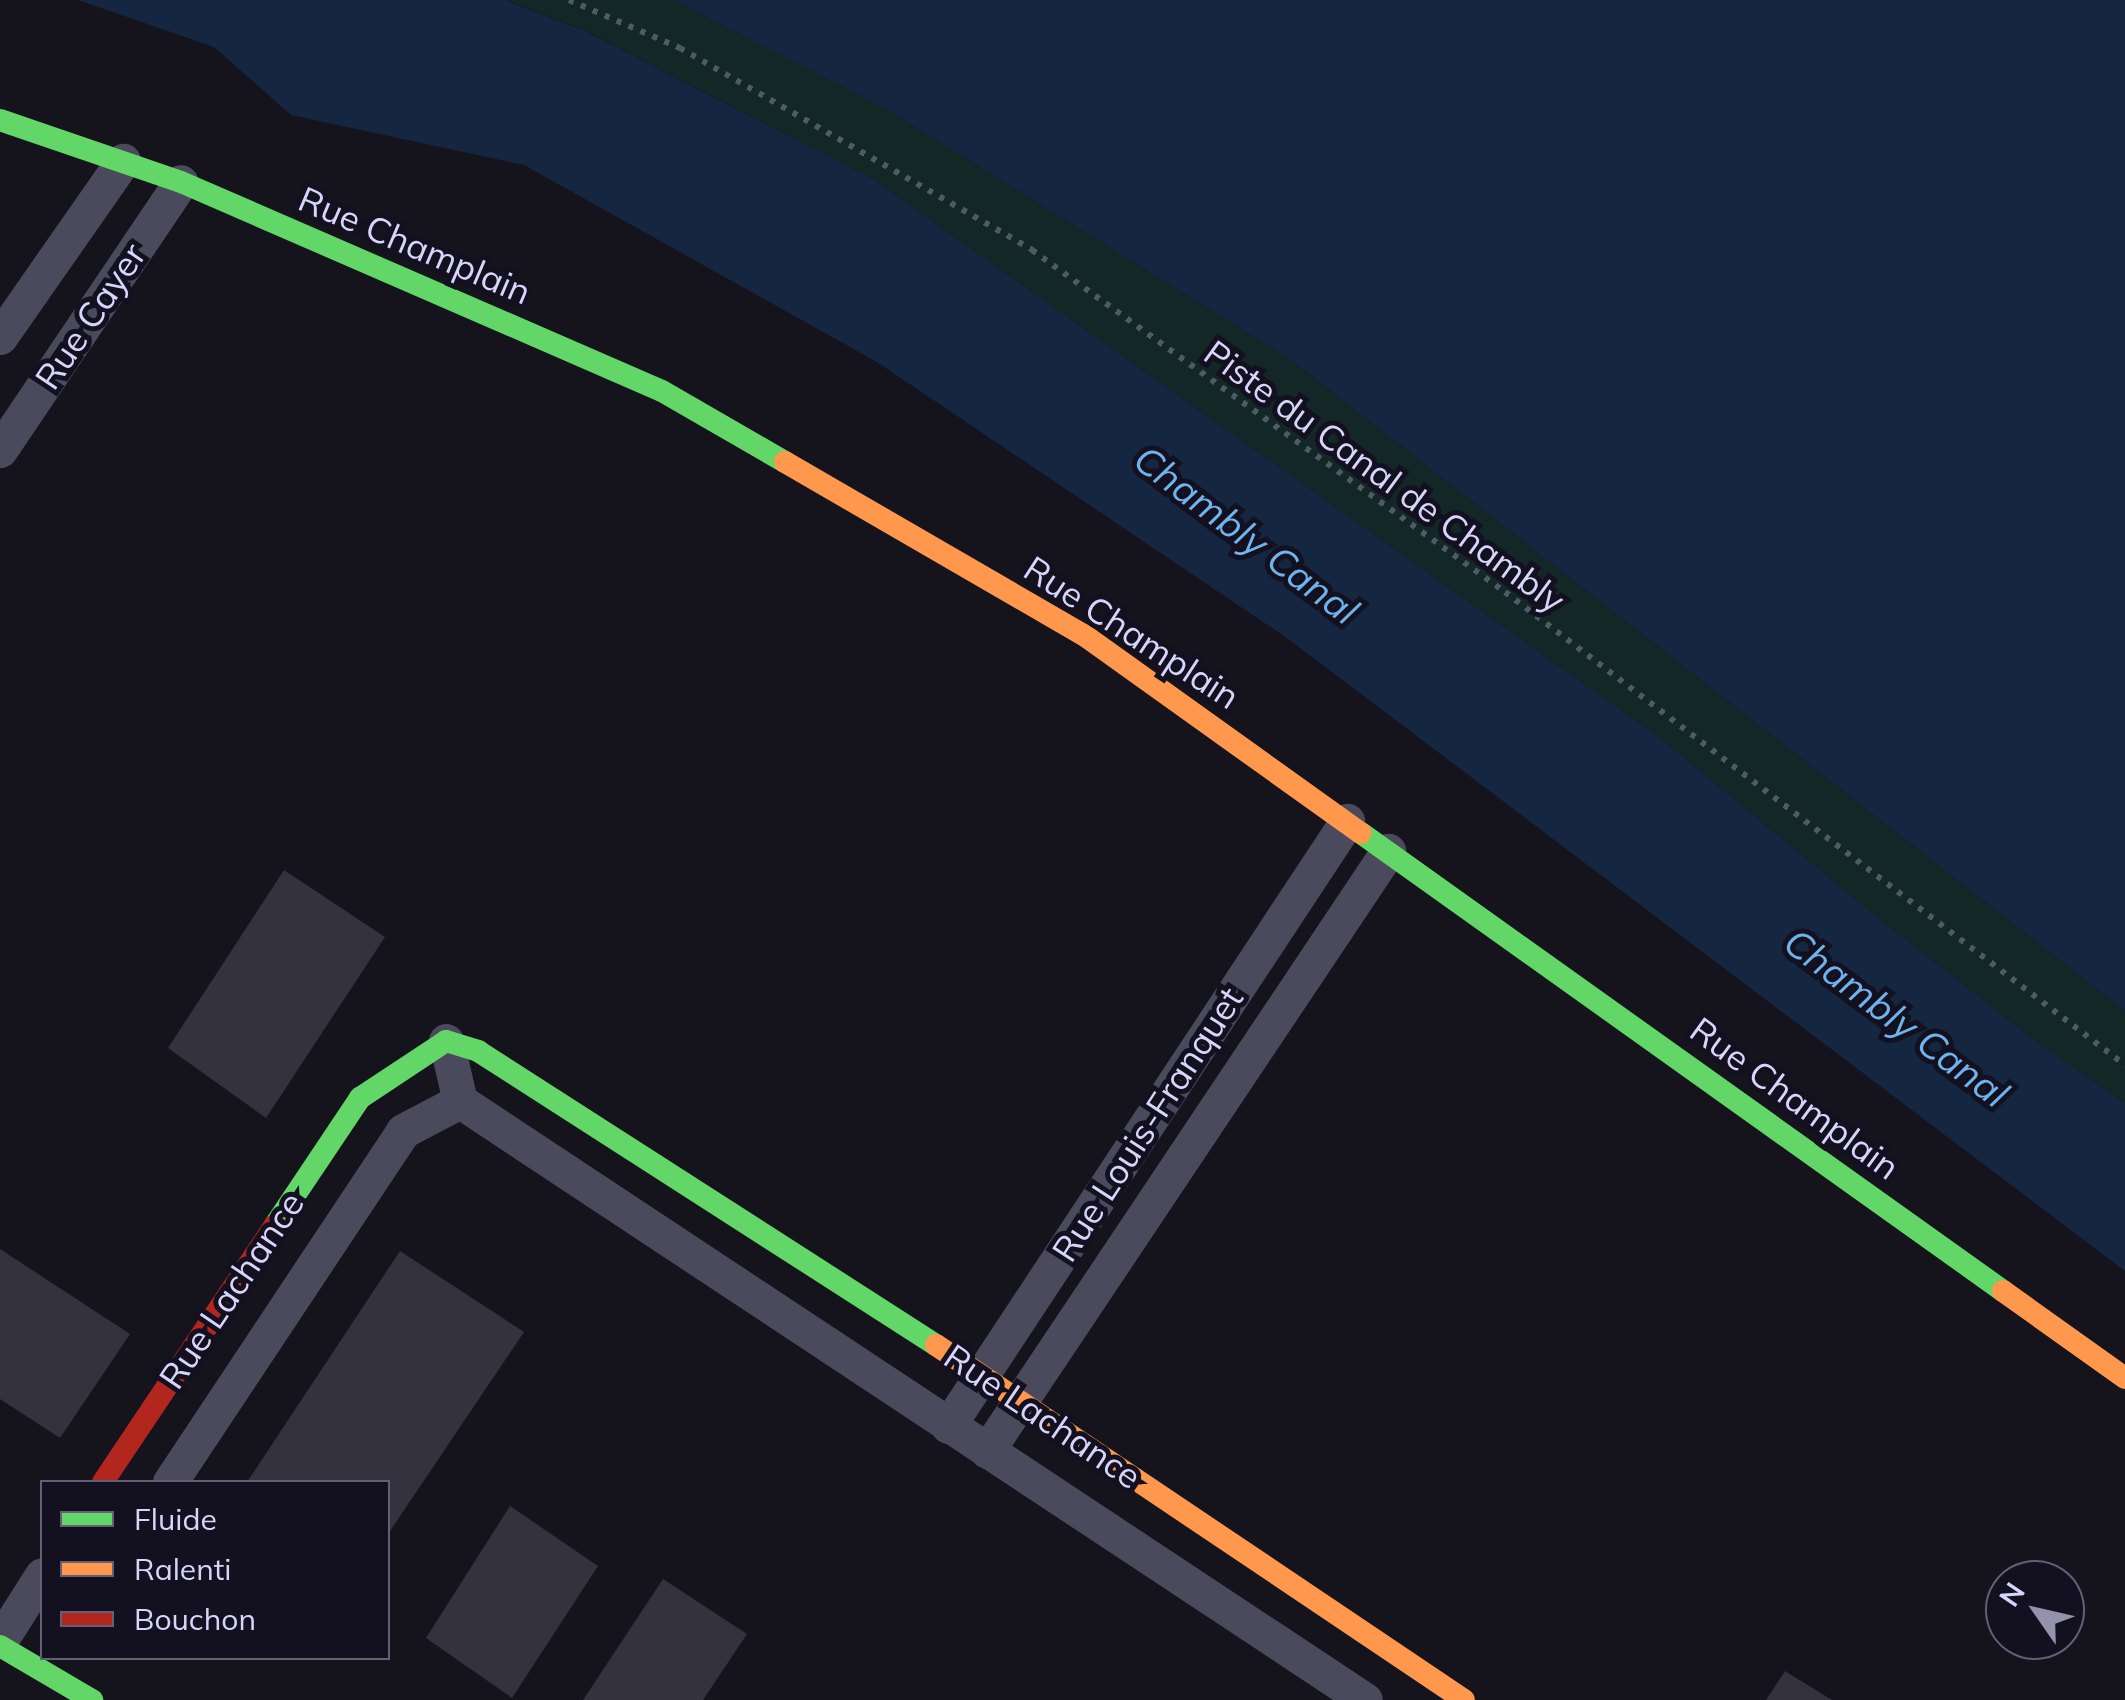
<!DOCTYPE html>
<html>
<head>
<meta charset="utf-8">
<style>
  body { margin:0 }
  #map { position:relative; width:2125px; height:1700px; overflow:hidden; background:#15141c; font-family:Mulish,sans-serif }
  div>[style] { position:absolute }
  .green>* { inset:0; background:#142727 }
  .water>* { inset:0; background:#152641 }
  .building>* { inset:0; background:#33323e }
  .path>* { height:6px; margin-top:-3px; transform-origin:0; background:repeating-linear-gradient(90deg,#4e5a65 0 5px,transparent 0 13px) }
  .street>* { height:35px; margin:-17.5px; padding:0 17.5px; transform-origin:17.5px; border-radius:17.5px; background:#4b4a5c }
  .fast>* { height:22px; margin:-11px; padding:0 11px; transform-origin:11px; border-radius:11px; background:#63d668 }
  .slow>* { height:22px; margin:-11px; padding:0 11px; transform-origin:11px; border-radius:11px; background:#ff974d }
  .jam>* { height:22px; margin:-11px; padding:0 11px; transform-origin:11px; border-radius:11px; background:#b3261e }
  span { translate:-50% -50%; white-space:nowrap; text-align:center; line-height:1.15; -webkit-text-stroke:10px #131020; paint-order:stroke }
  .street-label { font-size:35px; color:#d9d5fa }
  .water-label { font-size:38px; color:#6fb3ed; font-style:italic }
  .legend { position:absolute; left:40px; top:1480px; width:350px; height:180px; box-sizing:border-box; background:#131020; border:2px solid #625f77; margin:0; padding:12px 18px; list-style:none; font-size:30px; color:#d9d5fa }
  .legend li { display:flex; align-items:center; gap:20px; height:50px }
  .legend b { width:50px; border:2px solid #625f77 }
  .north { position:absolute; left:1985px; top:1560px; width:100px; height:100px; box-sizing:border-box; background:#131020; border:2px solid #625f77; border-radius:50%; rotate:304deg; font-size:28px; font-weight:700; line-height:40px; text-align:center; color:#d9d5fa }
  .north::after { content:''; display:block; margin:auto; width:35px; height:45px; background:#9491ac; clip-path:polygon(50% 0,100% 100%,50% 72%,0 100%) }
</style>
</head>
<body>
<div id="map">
  <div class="green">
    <i style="clip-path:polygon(506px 0,673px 0,886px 109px,1290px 359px,2125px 1011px,2125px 1103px,2037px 1042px,1872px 913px,1659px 737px,873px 179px,584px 30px)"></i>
  </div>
  <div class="water">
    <i style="clip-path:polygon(78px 0,505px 0,583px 30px,873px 179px,1659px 737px,1872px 913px,2037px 1042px,2125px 1103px,2125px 1271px,1287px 638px,877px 362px,524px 165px,291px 115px,214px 47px)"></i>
    <i style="clip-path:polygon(673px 0,2125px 0,2125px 1011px,1290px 359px,886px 109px)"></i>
  </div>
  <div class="building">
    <i style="clip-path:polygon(284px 870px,385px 937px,266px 1118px,168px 1048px)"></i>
    <i style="clip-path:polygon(0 1249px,130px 1334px,60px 1438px,0 1399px)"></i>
    <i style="clip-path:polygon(400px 1251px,524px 1332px,388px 1534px,388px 1482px,247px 1482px)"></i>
    <i style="clip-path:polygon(510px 1506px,598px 1566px,512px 1698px,426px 1638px)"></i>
    <i style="clip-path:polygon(663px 1579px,747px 1634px,703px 1700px,583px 1700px)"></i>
    <i style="clip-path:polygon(1785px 1671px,1832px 1700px,1766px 1700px)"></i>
  </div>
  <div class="path">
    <i style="left:569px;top:0;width:121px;rotate:23.4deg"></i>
    <i style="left:680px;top:48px;width:406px;rotate:29.8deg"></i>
    <i style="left:1032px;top:250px;width:584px;rotate:35.87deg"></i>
    <i style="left:1505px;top:592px;width:780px;rotate:37.34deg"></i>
  </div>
  <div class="street">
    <i style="left:0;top:337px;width:215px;rotate:-55.1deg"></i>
    <i style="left:0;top:450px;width:323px;rotate:-56deg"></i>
    <i style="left:446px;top:1041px;width:62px;rotate:76.9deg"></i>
    <i style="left:460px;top:1101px;width:1085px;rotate:33.5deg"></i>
    <i style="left:948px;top:1426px;width:725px;rotate:-56.59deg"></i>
    <i style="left:987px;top:1451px;width:722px;rotate:-56.24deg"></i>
    <i style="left:170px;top:1482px;width:421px;rotate:-56.4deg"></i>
    <i style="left:403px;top:1131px;width:64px;rotate:-27.8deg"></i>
    <i style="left:0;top:1641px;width:78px;rotate:-57.5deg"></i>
  </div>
  <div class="fast">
    <i style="left:0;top:120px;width:191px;rotate:18.9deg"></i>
    <i style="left:181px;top:182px;width:524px;rotate:23.49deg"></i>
    <i style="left:662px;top:391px;width:142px;rotate:30deg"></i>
    <i style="left:1361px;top:833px;width:789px;rotate:35.5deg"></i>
    <i style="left:275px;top:1225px;width:153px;rotate:-56.2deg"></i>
    <i style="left:360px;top:1098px;width:103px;rotate:-33.5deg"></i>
    <i style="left:446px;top:1041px;width:34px;rotate:17deg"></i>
    <i style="left:478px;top:1051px;width:544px;rotate:32.7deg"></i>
    <i style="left:0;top:1646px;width:107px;rotate:30.4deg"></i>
  </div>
  <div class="slow">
    <i style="left:785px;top:462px;width:345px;rotate:30.1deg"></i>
    <i style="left:1084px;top:635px;width:340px;rotate:35.6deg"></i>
    <i style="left:2003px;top:1291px;width:150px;rotate:35.5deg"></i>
    <i style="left:936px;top:1345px;width:636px;rotate:33.91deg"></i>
  </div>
  <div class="jam">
    <i style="left:103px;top:1482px;width:309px;rotate:-56.2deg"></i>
  </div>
  <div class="street-label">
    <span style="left:415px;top:245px;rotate:23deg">Rue Champlain</span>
    <span style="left:90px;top:316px;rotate:-56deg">Rue Cayer</span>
    <span style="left:1385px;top:476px;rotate:36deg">Piste du Canal de Chambly</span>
    <span style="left:1132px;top:632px;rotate:33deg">Rue Champlain</span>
    <span style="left:1795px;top:1098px;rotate:36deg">Rue Champlain</span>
    <span style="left:1147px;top:1124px;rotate:-57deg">Rue Louis-Franquet</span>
    <span style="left:231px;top:1290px;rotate:-56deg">Rue Lachance</span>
    <span style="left:1043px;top:1416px;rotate:34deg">Rue Lachance</span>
  </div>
  <div class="water-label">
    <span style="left:1246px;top:535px;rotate:37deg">Chambly Canal</span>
    <span style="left:1896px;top:1018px;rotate:37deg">Chambly Canal</span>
  </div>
  <ul class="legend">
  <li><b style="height:12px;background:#63d668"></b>Fluide</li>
  <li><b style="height:12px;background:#ff974d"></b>Ralenti</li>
  <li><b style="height:12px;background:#b3261e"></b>Bouchon</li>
  </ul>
  <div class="north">N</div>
</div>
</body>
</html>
